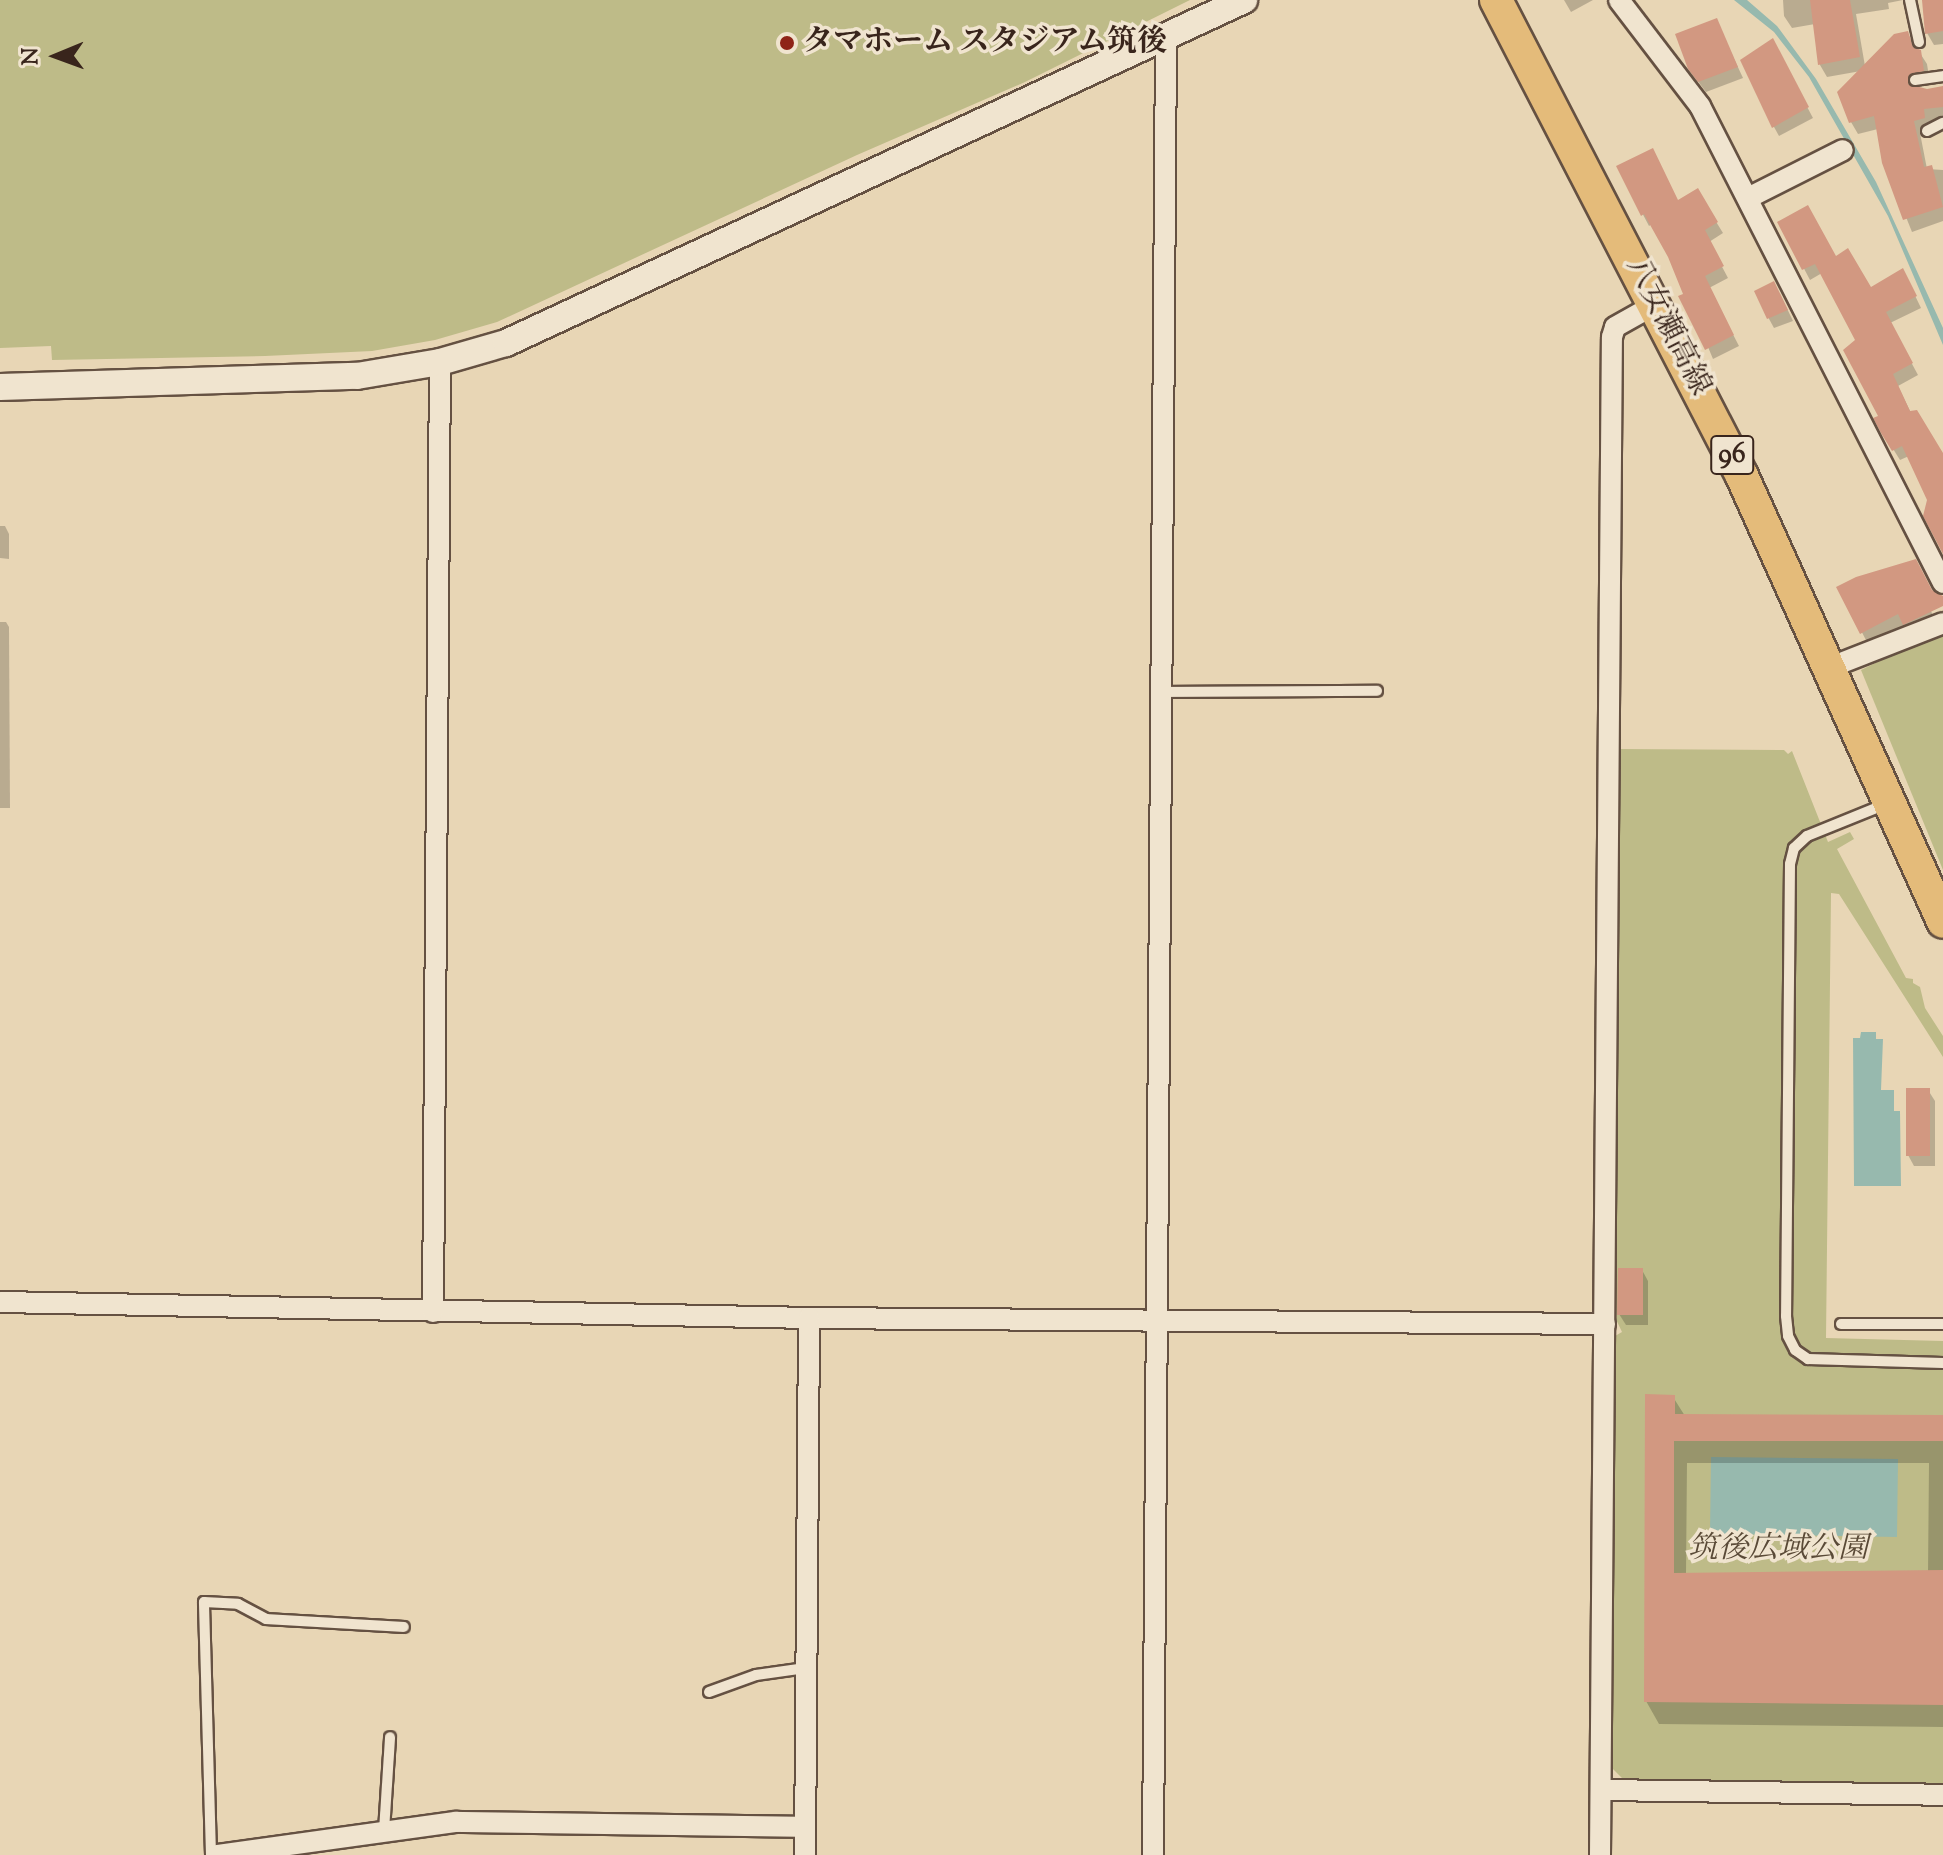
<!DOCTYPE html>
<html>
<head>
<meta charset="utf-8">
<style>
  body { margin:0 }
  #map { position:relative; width:1943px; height:1855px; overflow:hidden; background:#e8d6b5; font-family:"Sorts Mill Goudy","Noto Serif JP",serif }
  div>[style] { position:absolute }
  .green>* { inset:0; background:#bebb88 }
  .water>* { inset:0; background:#97b9ae }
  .shadow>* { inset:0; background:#0003 }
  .building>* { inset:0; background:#d29881 }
  .roads { filter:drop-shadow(2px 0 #655142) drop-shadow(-2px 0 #655142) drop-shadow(0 2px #655142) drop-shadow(0 -2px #655142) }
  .service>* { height:10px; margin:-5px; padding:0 5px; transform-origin:5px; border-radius:5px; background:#f0e4cf }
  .minor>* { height:20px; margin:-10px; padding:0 10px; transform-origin:10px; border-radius:10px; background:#f0e4cf }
  .tertiary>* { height:26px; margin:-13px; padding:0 13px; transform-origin:13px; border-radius:13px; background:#f0e4cf }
  .primary>* { height:32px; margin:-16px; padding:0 16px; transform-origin:16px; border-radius:16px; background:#e4bb7a }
  .dots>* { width:22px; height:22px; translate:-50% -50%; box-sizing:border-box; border:4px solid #f0e4cf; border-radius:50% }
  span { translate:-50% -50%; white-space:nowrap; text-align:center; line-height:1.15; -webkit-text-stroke:7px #f0e4cf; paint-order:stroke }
  .shield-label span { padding:2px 6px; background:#f0e4cf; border:2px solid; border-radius:6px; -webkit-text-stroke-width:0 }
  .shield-label { font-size:28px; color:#39251c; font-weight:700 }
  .poi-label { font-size:30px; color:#39251c; font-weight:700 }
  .left { translate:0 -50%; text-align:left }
  .street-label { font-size:30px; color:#39251c }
  .park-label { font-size:30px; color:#5a4a37; font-style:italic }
  .north { position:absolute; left:16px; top:16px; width:80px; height:80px; -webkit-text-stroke:6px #f0e4cf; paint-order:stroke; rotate:269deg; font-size:22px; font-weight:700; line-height:32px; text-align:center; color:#39251c }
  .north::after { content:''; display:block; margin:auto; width:28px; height:36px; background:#39251c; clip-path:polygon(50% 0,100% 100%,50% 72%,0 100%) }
</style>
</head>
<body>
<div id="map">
  <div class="green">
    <i style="clip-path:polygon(0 0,1190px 0,1025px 82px,857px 155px,497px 322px,435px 340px,372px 351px,265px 356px,52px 360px,51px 346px,0 348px)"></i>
    <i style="clip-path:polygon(1943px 630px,1943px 870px,1861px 670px)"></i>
    <i style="clip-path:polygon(1618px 749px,1784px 750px,1788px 754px,1792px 751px,1828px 842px,1850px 832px,1854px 839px,1837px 849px,1906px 978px,1913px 979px,1913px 983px,1920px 987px,1925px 1008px,1943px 1036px,1943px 1057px,1839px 894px,1831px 893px,1826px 1338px,1943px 1341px,1943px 1783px,1625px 1781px,1611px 1767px,1615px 1336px,1622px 1332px,1614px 1315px)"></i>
  </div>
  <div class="water">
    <i style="clip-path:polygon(1734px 0,1747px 0,1777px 26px,1816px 79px,1876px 182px,1943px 328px,1943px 345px,1888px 216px,1809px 77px,1774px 32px)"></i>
    <i style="clip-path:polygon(1861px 1032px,1876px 1032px,1876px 1039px,1883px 1039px,1881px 1090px,1894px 1090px,1894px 1111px,1900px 1111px,1901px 1186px,1854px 1186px,1853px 1038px,1860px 1038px)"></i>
    <i style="clip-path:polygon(1711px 1457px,1898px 1459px,1897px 1537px,1710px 1534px)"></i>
  </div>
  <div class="shadow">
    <i style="clip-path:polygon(1564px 0,1593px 0,1571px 12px)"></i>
    <i style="clip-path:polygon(1783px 0,1903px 0,1888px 3px,1889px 9px,1856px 14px,1865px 66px,1907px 33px,1927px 64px,1930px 83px,1912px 87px,1927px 91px,1943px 88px,1943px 119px,1930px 121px,1931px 130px,1920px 133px,1927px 169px,1943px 170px,1943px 221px,1912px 232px,1884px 162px,1878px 129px,1858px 134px,1851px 122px,1861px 71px,1827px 77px,1820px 65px,1815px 24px,1792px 28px,1784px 16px)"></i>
    <i style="clip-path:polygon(1924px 0,1943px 0,1943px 44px,1934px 45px,1927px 33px)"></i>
    <i style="clip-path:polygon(1716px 20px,1743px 78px,1706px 92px,1697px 80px)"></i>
    <i style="clip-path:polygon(1772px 41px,1813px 118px,1779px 136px,1774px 127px)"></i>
    <i style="clip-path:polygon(1618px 167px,1678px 202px,1697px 191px,1723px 233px,1709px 242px,1728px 278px,1709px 288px,1739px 346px,1713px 359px,1670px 256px,1652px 224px,1649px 226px)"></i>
    <i style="clip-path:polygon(1780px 223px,1836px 259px,1871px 290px,1908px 281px,1921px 308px,1890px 323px,1918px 375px,1898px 386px,1911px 413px,1943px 458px,1943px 550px,1929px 500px,1909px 456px,1900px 460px,1890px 444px,1858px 340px,1822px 273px,1810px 280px)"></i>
    <i style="clip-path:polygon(1780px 294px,1793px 321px,1774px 328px,1768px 317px)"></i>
    <i style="clip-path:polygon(0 526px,5px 526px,9px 534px,9px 559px,0 558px)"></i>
    <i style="clip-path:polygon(1839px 588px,1926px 599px,1936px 623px,1911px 635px,1905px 625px,1868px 644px)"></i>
    <i style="clip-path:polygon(0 622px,6px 622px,9px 627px,10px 808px,0 808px)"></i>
    <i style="clip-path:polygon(1928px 1090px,1935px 1101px,1935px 1166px,1914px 1166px,1908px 1155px)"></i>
    <i style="clip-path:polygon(1642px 1270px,1648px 1281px,1648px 1325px,1626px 1325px,1619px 1314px)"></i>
    <i style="clip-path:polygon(evenodd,1673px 1397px,1685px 1416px,1943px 1417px,1943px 1727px,1659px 1724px,1646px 1701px,1673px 1397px,1687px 1463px,1929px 1463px,1928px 1572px,1686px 1575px,1687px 1463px)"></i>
  </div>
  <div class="building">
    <i style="clip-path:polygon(1810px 0,1850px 0,1860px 57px,1818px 65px)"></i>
    <i style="clip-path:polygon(1922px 0,1943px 0,1943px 31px,1925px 34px)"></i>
    <i style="clip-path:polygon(1717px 18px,1738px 67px,1698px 82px,1688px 69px,1675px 34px)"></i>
    <i style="clip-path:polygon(1908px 31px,1913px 47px,1921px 50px,1924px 71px,1910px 74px,1908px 84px,1927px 89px,1943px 86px,1943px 107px,1924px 109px,1925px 118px,1914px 121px,1924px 167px,1932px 165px,1943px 207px,1903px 220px,1882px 163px,1874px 116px,1849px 123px,1837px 92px,1894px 34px)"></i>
    <i style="clip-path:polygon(1773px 38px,1809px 107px,1772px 128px,1740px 60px)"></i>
    <i style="clip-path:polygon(1653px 148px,1678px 200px,1698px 188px,1718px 222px,1705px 230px,1724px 266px,1705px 276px,1734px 335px,1705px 350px,1678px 296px,1683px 294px,1668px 257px,1644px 214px,1641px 216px,1616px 166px)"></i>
    <i style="clip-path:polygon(1808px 205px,1836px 256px,1848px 248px,1871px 287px,1903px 268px,1917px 296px,1886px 312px,1913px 363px,1893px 374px,1910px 411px,1917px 410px,1943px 453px,1943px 554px,1923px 516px,1927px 500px,1902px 446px,1892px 451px,1881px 433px,1873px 418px,1878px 416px,1843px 350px,1855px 340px,1815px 264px,1802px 270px,1777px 222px)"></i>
    <i style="clip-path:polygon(1774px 281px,1788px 310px,1767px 319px,1754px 291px)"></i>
    <i style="clip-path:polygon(1916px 559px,1932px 590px,1943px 596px,1943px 606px,1903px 625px,1898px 614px,1860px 634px,1836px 587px,1856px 577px)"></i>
    <i style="clip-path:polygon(1906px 1088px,1930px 1088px,1930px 1156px,1906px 1156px)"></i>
    <i style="clip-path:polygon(1618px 1268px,1643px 1268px,1643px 1315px,1617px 1315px)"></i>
    <i style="clip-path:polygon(1645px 1394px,1675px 1395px,1675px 1414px,1943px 1415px,1943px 1441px,1674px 1441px,1674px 1573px,1943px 1570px,1943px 1705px,1644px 1702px)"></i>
  </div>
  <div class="roads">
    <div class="service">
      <i style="left:1910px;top:0;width:43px;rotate:77.9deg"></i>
      <i style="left:1915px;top:80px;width:28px;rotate:-8deg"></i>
      <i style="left:1927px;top:131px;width:18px;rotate:-27deg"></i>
      <i style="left:1162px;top:692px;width:215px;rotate:-0.3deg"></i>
      <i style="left:1886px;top:804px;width:85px;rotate:157.9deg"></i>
      <i style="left:1807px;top:836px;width:18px;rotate:137deg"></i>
      <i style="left:1794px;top:848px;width:16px;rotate:104deg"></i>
      <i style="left:1790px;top:864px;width:452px;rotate:90.5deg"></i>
      <i style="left:1786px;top:1316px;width:20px;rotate:84deg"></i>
      <i style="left:1788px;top:1336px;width:16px;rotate:63deg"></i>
      <i style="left:1795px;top:1350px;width:16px;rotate:35deg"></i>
      <i style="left:1808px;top:1359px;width:135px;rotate:1.7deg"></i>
      <i style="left:1841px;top:1324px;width:102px"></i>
      <i style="left:709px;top:1692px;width:50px;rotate:-19.9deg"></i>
      <i style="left:756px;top:1675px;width:50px;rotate:-8deg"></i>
      <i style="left:384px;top:1831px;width:94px;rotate:-86.3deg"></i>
      <i style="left:211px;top:1855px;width:253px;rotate:-91.6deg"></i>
      <i style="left:204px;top:1602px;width:34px;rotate:3deg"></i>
      <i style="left:238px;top:1604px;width:32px;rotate:28deg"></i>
      <i style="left:266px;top:1619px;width:138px;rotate:3.3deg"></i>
    </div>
    <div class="minor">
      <i style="left:1619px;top:0;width:133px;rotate:52.6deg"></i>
      <i style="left:1700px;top:106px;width:535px;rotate:63deg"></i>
      <i style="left:1748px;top:198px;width:106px;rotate:-26.8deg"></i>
      <i style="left:1831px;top:667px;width:120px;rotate:-21.4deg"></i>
      <i style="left:0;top:1302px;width:809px;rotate:1.13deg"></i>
      <i style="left:809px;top:1318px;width:796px;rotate:0.43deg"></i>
      <i style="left:433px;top:1312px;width:950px;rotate:-89.58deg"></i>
      <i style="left:1601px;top:1790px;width:342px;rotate:0.8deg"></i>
      <i style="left:217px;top:1855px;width:241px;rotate:-7.9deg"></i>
      <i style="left:456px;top:1822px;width:349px;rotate:0.8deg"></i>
      <i style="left:805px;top:1855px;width:537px;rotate:-89.57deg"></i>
      <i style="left:1153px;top:1855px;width:1818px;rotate:-89.59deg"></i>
      <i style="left:1600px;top:1855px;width:1518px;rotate:-89.55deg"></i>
      <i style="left:1612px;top:337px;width:10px;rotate:-73deg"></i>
      <i style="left:1615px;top:327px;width:47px;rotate:-29.3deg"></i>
    </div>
    <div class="tertiary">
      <i style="left:0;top:387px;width:357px;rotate:-1.8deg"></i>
      <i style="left:357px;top:376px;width:84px;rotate:-9.6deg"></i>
      <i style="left:440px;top:362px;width:69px;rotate:-16.1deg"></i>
      <i style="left:506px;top:343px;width:814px;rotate:-24.93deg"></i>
    </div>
    <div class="primary">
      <i style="left:1496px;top:0;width:536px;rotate:62.67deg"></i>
      <i style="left:1742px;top:476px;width:489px;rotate:65.7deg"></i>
    </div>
  </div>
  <div class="dots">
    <i style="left:787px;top:43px;background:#8f2418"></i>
  </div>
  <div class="shield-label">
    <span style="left:1732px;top:455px">96</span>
  </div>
  <div class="poi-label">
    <span class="left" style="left:803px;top:43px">タマホーム スタジアム筑後</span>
  </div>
  <div class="street-label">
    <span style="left:1667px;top:327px;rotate:63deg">八女瀬高線</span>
  </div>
  <div class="park-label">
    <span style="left:1778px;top:1550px">筑後広域公園</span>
  </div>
  <div class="north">N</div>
</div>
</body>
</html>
